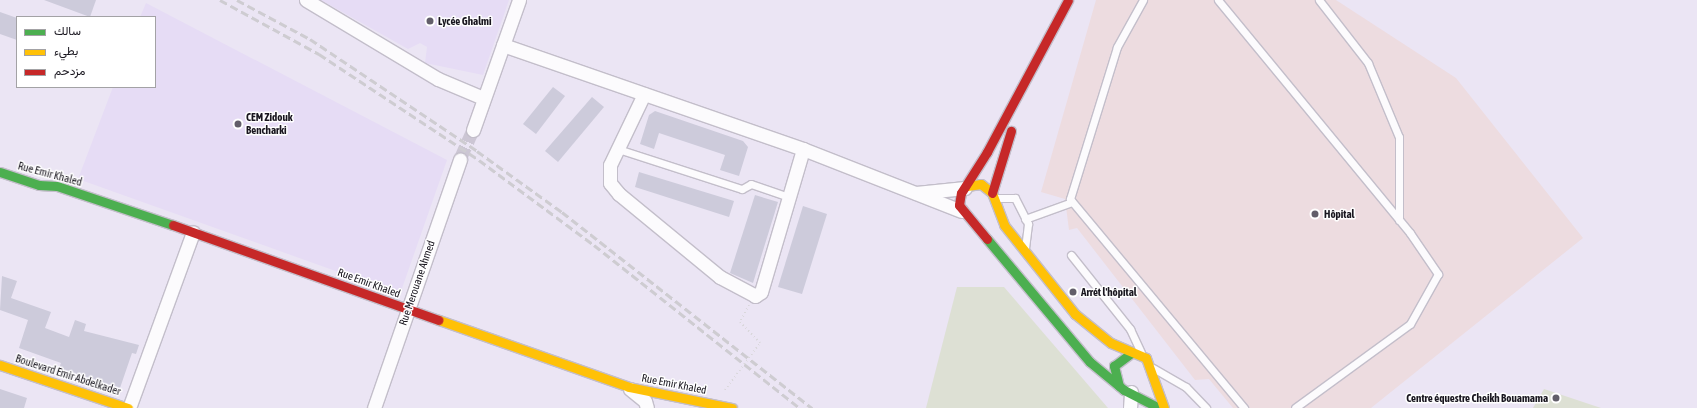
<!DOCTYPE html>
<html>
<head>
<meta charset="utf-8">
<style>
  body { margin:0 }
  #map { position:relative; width:1697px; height:408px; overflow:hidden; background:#ebe5f4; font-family:"Asap Condensed",Vazirmatn,sans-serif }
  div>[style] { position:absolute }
  .built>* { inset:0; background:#e6dcf5 }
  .medical>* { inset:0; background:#eddce0 }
  .green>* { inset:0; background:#dde0d4 }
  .building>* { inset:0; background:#cdcbdb }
  .street-tunnel>* { height:13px; margin-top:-6.5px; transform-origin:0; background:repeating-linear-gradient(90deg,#ccc6d4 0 13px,transparent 0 19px) }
  .path>* { height:2px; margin-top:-1px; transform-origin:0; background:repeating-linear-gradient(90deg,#d9d7db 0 1px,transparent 0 4px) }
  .roads { filter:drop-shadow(1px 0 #c3beca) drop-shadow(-1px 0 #c3beca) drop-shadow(0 1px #c3beca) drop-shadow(0 -1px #c3beca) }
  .lane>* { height:7px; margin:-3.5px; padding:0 3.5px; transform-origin:3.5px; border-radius:3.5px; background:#fcfbfd }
  .street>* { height:13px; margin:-6.5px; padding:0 6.5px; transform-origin:6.5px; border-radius:6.5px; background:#fcfbfd }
  .fast>* { height:9px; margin:-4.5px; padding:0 4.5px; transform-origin:4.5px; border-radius:4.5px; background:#4caf50 }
  .slow>* { height:9px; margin:-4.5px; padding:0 4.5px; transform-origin:4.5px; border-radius:4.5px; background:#ffc107 }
  .jam>* { height:9px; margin:-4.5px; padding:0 4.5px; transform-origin:4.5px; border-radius:4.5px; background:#c62828 }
  .rail>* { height:3px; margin-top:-1.5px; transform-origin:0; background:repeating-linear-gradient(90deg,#ceccd1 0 8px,transparent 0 12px) }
  .path-bridge>* { height:2px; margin-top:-1px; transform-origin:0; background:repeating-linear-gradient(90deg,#d9d7db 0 1px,transparent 0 4px) }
  .dots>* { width:11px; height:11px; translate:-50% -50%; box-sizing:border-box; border:2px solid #fff; border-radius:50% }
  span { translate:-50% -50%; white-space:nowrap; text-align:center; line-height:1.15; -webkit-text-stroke:3px #fff; paint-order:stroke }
  .poi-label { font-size:11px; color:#19161f; font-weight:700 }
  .left { translate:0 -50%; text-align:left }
  .right { translate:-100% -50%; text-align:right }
  .street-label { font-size:11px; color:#19161f }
  .legend { position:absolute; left:16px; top:16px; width:140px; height:72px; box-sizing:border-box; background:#fff; border:1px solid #a3a2a5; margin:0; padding:5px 7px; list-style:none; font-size:12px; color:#19161f }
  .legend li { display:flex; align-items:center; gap:8px; height:20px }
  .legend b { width:20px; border:1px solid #a3a2a5 }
</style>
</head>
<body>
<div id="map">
  <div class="built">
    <i style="clip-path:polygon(321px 0,509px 0,483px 75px,425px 63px,427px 47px,420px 43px,408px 49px)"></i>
    <i style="clip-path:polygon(146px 3px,447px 160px,400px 294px,78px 179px,113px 87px,155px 87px,155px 17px,140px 17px)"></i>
  </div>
  <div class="medical">
    <i style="clip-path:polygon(1096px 0,1336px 0,1456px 78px,1583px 238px,1371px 408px,1233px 408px,1209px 379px,1195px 380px,1077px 228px,1069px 230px,1065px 199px,1041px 192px)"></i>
  </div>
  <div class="green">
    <i style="clip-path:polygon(957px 287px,1004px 287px,1108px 408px,926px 408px)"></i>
    <i style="clip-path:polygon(1544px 389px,1601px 408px,1533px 408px)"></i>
  </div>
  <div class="building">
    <i style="clip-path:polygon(44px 0,96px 0,90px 17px)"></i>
    <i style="clip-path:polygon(0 12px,17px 18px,17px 40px,0 34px)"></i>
    <i style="clip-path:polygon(553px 87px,565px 96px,536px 134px,523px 124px)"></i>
    <i style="clip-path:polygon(592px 97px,604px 107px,558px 162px,545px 151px)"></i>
    <i style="clip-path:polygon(655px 111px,743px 141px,748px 147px,739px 176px,720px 170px,725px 155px,659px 133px,654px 149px,640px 144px,649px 115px)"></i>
    <i style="clip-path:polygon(639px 172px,734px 201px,729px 217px,635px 187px)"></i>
    <i style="clip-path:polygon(755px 195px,778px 202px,753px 283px,730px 273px)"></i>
    <i style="clip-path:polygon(803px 206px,827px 214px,802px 294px,778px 287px)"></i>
    <i style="clip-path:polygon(2px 276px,17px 281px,11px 298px,51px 312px,45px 328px,69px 337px,75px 320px,86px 324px,84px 331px,139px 345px,136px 354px,132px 353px,120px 388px,59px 368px,61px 363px,19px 348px,28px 320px,0 310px)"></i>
    <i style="clip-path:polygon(0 389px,27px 398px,24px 408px,0 408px)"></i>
  </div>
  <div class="street-tunnel">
    <i style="left:460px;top:159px;width:32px;rotate:-66deg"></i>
  </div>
  <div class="path">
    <i style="left:749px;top:305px;width:19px;rotate:118deg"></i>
    <i style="left:740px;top:322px;width:29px;rotate:46deg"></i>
  </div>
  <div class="roads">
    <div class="lane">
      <i style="left:1143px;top:0;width:54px;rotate:119deg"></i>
      <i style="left:1117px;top:47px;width:159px;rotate:107.2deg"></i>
      <i style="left:1070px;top:199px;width:272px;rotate:50.2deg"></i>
      <i style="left:1218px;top:0;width:302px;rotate:50.5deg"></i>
      <i style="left:1410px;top:233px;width:50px;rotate:55.7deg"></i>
      <i style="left:1438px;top:274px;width:57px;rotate:119.2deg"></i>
      <i style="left:1410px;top:324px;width:142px;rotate:143.9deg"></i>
      <i style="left:1319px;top:0;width:80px;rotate:52.1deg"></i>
      <i style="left:1368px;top:63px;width:80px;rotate:67.3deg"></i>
      <i style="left:1399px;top:137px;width:83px;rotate:90deg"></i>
      <i style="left:618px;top:149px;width:130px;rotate:17.9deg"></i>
      <i style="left:742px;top:189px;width:10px;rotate:-29deg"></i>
      <i style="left:751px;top:184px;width:40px;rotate:18.9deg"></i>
      <i style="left:996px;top:198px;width:19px"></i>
      <i style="left:1015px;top:198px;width:29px;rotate:63deg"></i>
      <i style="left:1028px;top:224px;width:23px;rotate:97deg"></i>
      <i style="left:1025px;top:219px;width:50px;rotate:-19.9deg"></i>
      <i style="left:1071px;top:255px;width:95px;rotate:51.4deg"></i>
      <i style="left:1130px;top:329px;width:26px;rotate:65deg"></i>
      <i style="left:1153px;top:368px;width:38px;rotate:30deg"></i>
      <i style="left:1186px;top:387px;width:29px;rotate:46deg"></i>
    </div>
    <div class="street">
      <i style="left:306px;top:0;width:154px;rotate:30.9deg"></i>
      <i style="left:438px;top:79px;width:49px;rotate:22.9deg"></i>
      <i style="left:503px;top:45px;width:318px;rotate:19.1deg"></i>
      <i style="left:803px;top:149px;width:170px;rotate:21.4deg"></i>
      <i style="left:644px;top:94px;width:79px;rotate:115.6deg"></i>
      <i style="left:610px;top:165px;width:18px;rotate:90deg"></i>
      <i style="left:610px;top:183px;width:14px;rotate:51deg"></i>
      <i style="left:619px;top:194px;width:131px;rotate:39.4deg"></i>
      <i style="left:720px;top:277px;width:40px;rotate:28deg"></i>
      <i style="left:755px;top:296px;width:7px;rotate:-34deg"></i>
      <i style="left:761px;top:292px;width:149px;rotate:-73.6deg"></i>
      <i style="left:473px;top:130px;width:138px;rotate:-70.5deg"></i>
      <i style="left:916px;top:193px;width:49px;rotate:-5.8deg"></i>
      <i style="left:630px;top:389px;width:19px;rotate:39deg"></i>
      <i style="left:645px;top:401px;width:7px;rotate:74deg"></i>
      <i style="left:129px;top:408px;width:187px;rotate:-70deg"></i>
      <i style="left:374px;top:408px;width:263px;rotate:-70.9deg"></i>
      <i style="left:1130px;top:408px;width:16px;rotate:-86deg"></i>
    </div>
    <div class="fast">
      <i style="left:0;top:172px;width:41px;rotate:18.4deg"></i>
      <i style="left:39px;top:185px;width:18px;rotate:3deg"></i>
      <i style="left:57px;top:186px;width:122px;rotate:18.6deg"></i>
      <i style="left:987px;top:239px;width:160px;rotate:50.1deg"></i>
      <i style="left:1090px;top:362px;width:44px;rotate:39.5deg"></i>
      <i style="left:1124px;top:390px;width:39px;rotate:27deg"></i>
      <i style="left:1119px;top:386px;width:21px;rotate:-104deg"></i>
      <i style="left:1114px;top:366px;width:21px;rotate:-37deg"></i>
    </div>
    <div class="slow">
      <i style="left:967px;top:186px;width:14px;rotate:-8deg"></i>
      <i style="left:981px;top:184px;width:14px;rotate:39deg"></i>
      <i style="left:992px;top:193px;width:34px;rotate:69deg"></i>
      <i style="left:1004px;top:225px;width:114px;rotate:51.4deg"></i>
      <i style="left:1075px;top:314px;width:46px;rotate:38.9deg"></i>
      <i style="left:1111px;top:343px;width:38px;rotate:23deg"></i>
      <i style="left:1146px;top:358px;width:53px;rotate:70.2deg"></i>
      <i style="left:439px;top:320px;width:201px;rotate:19.4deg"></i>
      <i style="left:629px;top:387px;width:105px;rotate:11.5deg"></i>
      <i style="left:0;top:365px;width:135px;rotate:18.6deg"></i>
    </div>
    <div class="jam">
      <i style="left:992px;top:193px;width:65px;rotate:-73deg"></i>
      <i style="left:173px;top:225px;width:282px;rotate:19.7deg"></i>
      <i style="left:987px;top:239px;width:44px;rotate:-129.5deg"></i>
      <i style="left:959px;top:205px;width:12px;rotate:-81deg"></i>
      <i style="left:961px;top:193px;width:49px;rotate:-57.6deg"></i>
      <i style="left:987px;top:152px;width:172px;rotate:-61.9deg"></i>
    </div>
  </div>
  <div class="rail">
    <i style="left:220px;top:0;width:113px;rotate:28.6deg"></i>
    <i style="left:319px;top:54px;width:192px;rotate:33.5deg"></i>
    <i style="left:479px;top:160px;width:143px;rotate:36.5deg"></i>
    <i style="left:594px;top:245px;width:263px;rotate:38.4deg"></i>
    <i style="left:237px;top:0;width:83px;rotate:28.1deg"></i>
    <i style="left:310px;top:39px;width:201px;rotate:33.8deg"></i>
    <i style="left:477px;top:151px;width:105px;rotate:35.7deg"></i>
    <i style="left:562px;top:212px;width:318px;rotate:38.1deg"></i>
  </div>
  <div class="path-bridge">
    <i style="left:725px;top:390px;width:59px;rotate:-53.3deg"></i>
  </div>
  <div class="dots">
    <i style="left:430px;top:21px;background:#625e6a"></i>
    <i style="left:238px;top:124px;background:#625e6a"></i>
    <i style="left:1315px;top:214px;background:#625e6a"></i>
    <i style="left:1073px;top:292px;background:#625e6a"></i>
    <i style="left:1556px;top:398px;background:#625e6a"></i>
  </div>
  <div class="poi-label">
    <span class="left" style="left:438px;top:21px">Lycée Ghalmi</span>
    <span class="left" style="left:246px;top:124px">CEM Zidouk<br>Bencharki</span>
    <span class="left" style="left:1324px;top:214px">Hôpital</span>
    <span class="left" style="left:1081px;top:292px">Arrét l'hôpital</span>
    <span class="right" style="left:1548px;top:398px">Centre équestre Cheikh Bouamama</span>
  </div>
  <div class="street-label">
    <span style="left:50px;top:174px;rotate:15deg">Rue Emir Khaled</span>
    <span style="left:369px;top:283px;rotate:20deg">Rue Emir Khaled</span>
    <span style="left:417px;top:283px;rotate:-71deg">Rue Merouane Ahmed</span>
    <span style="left:68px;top:375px;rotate:18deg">Boulevard Emir Abdelkader</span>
    <span style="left:674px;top:384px;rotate:11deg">Rue Emir Khaled</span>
  </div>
  <ul class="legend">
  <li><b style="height:5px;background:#4caf50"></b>سالك</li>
  <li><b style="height:5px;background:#ffc107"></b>بطيء</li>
  <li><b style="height:5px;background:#c62828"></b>مزدحم</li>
  </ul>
</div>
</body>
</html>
